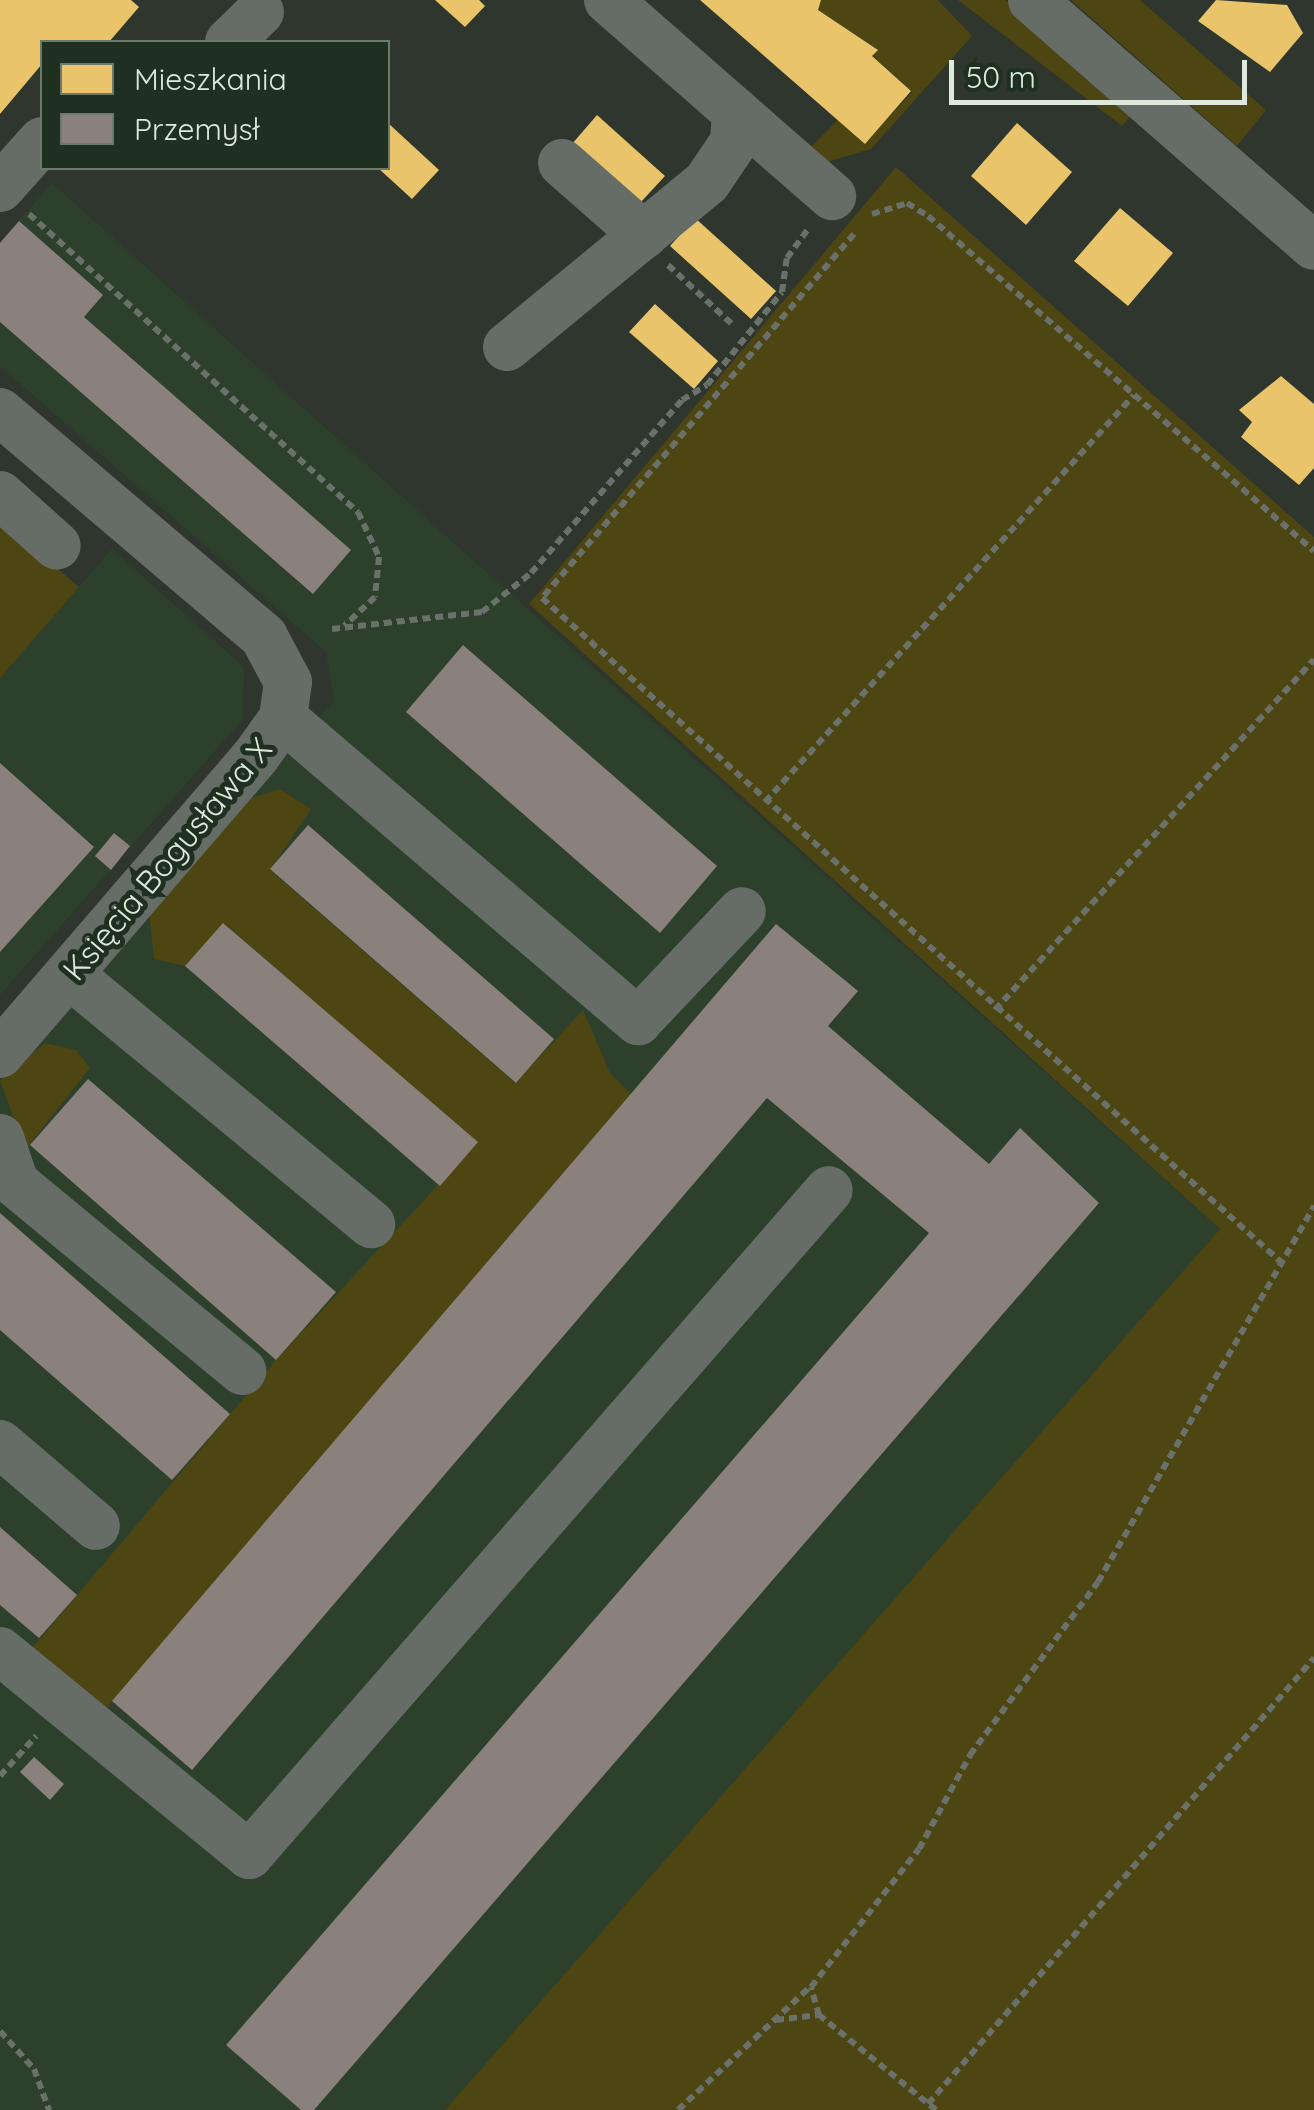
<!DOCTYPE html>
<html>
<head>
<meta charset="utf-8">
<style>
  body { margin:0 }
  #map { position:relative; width:1314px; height:2110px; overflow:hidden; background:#2e362e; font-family:Quicksand,sans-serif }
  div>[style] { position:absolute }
  .built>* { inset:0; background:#2c402c }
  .green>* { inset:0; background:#4d4512 }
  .homes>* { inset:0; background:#e9c46a }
  .industry>* { inset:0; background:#8a817c }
  .path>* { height:6px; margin-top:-3px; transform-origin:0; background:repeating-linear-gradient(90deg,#6a716a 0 8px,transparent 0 13px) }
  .minor>* { height:48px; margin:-24px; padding:0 24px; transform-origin:24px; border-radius:24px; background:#666c66 }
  span { translate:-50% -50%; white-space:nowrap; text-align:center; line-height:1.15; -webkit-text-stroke:10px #203020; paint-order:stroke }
  .street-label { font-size:32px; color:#dee8dd }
  .legend { position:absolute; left:40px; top:40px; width:350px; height:130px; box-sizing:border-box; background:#203020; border:2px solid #6c7a6c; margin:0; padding:12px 18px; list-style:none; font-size:30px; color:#dee8dd }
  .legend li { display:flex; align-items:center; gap:20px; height:50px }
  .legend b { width:50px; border:2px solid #6c7a6c }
  .scale { position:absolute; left:949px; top:60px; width:298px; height:45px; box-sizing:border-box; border:5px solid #dee8dd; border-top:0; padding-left:12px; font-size:30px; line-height:35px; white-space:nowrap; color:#dee8dd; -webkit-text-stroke:8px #203020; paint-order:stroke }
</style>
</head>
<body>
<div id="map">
  <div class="built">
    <i style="clip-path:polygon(52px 183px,1220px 1229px,445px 2110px,0 2110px,0 1687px,27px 1653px,0 1629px,0 1080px,334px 701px,326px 652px,0 366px,0 242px)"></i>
    <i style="clip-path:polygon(112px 549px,244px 667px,243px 719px,0 995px,0 677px)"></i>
  </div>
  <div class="green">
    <i style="clip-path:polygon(821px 0,938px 0,972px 36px,871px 149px,827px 162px,811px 147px,838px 120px,865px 143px,912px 92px,873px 56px,877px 49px,818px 10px)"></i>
    <i style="clip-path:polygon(958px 0,1005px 0,1134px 112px,1122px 126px)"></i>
    <i style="clip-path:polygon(1071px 0,1140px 0,1266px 110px,1237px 146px)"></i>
    <i style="clip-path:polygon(896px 167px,1314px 537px,1314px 2110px,445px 2110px,1220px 1229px,529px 604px)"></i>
    <i style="clip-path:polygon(0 519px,79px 587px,0 678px)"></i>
    <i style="clip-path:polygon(280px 789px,311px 809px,270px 870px,515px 1083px,583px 1010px,610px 1073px,631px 1094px,100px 1716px,28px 1653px,276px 1360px,477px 1143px,224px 923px,185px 966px,154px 959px,149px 911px,242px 801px)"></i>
    <i style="clip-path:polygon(45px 1043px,76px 1050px,90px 1068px,25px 1150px,0 1080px)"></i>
  </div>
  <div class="homes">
    <i style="clip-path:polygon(0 0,131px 0,139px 7px,109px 42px,42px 42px,42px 64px,0 114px)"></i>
    <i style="clip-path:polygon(435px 0,479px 0,485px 6px,465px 27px)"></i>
    <i style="clip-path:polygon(700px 0,821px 0,818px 10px,878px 50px,872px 56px,911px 91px,865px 144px)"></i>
    <i style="clip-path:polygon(1216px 0,1287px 5px,1303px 33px,1270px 72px,1198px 21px)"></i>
    <i style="clip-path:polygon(597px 115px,665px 176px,640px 203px,572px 144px)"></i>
    <i style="clip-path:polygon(388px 123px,439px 170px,412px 199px,378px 168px,388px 168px)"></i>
    <i style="clip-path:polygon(1017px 123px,1072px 172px,1026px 225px,971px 176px)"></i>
    <i style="clip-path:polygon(1120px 208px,1173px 253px,1128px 306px,1074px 261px)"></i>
    <i style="clip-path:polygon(695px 218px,776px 291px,751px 319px,670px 246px)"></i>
    <i style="clip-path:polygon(655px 304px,718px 361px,694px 389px,629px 332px)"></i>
    <i style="clip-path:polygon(1281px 376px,1314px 404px,1314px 468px,1299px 485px,1241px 437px,1252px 422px,1239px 410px)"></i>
  </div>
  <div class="industry">
    <i style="clip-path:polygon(19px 221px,103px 295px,84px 317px,351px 550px,313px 594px,0 322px,0 243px)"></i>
    <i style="clip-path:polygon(463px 645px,717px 866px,660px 933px,406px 712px)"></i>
    <i style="clip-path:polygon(0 763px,94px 847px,0 952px)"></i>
    <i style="clip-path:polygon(308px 825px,554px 1039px,516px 1083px,270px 869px)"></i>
    <i style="clip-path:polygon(114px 833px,130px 846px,111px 870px,95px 856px)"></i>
    <i style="clip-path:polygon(223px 923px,478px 1142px,440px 1186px,185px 966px)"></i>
    <i style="clip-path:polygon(776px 924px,858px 991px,828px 1026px,989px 1164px,1020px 1128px,1099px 1203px,314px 2110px,301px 2110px,226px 2045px,929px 1233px,767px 1098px,192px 1770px,112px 1701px)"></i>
    <i style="clip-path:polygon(88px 1079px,336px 1292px,276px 1360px,30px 1145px)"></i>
    <i style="clip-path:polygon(0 1213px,230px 1414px,172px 1480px,0 1330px)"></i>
    <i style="clip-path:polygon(0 1527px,77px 1595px,39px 1638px,0 1605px)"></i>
    <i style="clip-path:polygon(34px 1757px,64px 1784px,50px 1800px,20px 1772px)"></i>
  </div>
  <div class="path">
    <i style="left:29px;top:214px;width:444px;rotate:42.2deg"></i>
    <i style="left:358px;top:512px;width:50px;rotate:65deg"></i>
    <i style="left:379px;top:557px;width:40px;rotate:95.7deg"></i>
    <i style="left:375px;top:597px;width:42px;rotate:136.9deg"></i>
    <i style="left:872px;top:214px;width:37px;rotate:-17deg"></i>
    <i style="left:907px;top:203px;width:25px;rotate:32deg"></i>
    <i style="left:928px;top:216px;width:511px;rotate:40.95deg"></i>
    <i style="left:854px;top:234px;width:479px;rotate:130.6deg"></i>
    <i style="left:542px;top:598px;width:992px;rotate:41.94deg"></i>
    <i style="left:668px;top:265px;width:88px;rotate:42.7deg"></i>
    <i style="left:332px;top:629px;width:151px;rotate:-6.5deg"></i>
    <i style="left:482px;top:612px;width:63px;rotate:-38.5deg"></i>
    <i style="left:531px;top:573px;width:230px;rotate:-48.9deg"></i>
    <i style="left:682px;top:400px;width:29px;rotate:-31deg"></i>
    <i style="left:707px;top:385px;width:119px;rotate:-51.1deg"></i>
    <i style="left:782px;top:292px;width:34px;rotate:-82deg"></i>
    <i style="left:787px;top:258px;width:37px;rotate:-54deg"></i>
    <i style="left:765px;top:802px;width:549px;rotate:-47.8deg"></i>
    <i style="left:995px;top:1010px;width:474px;rotate:-47.7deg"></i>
    <i style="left:0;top:1776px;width:54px;rotate:-48deg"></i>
    <i style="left:776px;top:2020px;width:42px;rotate:-6.8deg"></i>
    <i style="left:0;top:2031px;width:51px;rotate:48.2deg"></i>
    <i style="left:34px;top:2069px;width:44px;rotate:69.9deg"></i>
    <i style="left:928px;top:2104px;width:590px;rotate:-49.12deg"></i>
    <i style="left:678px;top:2110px;width:180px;rotate:-43deg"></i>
    <i style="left:936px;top:2110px;width:151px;rotate:-140.9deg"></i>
    <i style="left:819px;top:2015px;width:29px;rotate:-106deg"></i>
    <i style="left:811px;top:1987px;width:175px;rotate:-52deg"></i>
    <i style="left:919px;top:1849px;width:107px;rotate:-61.5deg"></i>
    <i style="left:970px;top:1755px;width:215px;rotate:-53.5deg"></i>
    <i style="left:1098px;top:1582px;width:434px;rotate:-60.1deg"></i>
  </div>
  <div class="minor">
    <i style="left:608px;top:0;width:298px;rotate:41.2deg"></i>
    <i style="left:1032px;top:0;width:374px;rotate:41.1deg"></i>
    <i style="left:229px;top:42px;width:43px;rotate:-44.1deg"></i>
    <i style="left:562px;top:163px;width:109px;rotate:41.3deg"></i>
    <i style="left:0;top:188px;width:63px;rotate:-48.2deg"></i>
    <i style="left:507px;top:347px;width:259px;rotate:-39.5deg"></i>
    <i style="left:707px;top:182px;width:48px;rotate:-56deg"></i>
    <i style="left:734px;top:142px;width:30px;rotate:-86deg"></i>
    <i style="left:0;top:412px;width:347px;rotate:40.4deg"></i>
    <i style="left:264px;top:637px;width:51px;rotate:61.9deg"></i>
    <i style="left:288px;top:682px;width:36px;rotate:98deg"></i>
    <i style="left:283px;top:718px;width:47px;rotate:125.4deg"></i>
    <i style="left:256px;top:756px;width:393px;rotate:130.7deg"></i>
    <i style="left:0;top:495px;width:76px;rotate:41.8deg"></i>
    <i style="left:283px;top:718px;width:467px;rotate:40.5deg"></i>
    <i style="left:638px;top:1021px;width:151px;rotate:-46.6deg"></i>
    <i style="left:70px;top:975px;width:391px;rotate:39.6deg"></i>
    <i style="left:0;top:1138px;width:47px;rotate:71.6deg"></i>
    <i style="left:15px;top:1183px;width:295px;rotate:39.6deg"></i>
    <i style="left:0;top:1444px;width:126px;rotate:40.5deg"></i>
    <i style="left:0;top:1651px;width:322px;rotate:39.3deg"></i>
    <i style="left:249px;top:1855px;width:882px;rotate:-48.91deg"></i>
  </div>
  <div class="street-label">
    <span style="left:167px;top:859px;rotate:-50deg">Księcia Bogusława X</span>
  </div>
  <ul class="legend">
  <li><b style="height:28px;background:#e9c46a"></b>Mieszkania</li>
  <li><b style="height:28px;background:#8a817c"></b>Przemysł</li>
  </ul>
  <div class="scale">50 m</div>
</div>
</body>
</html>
